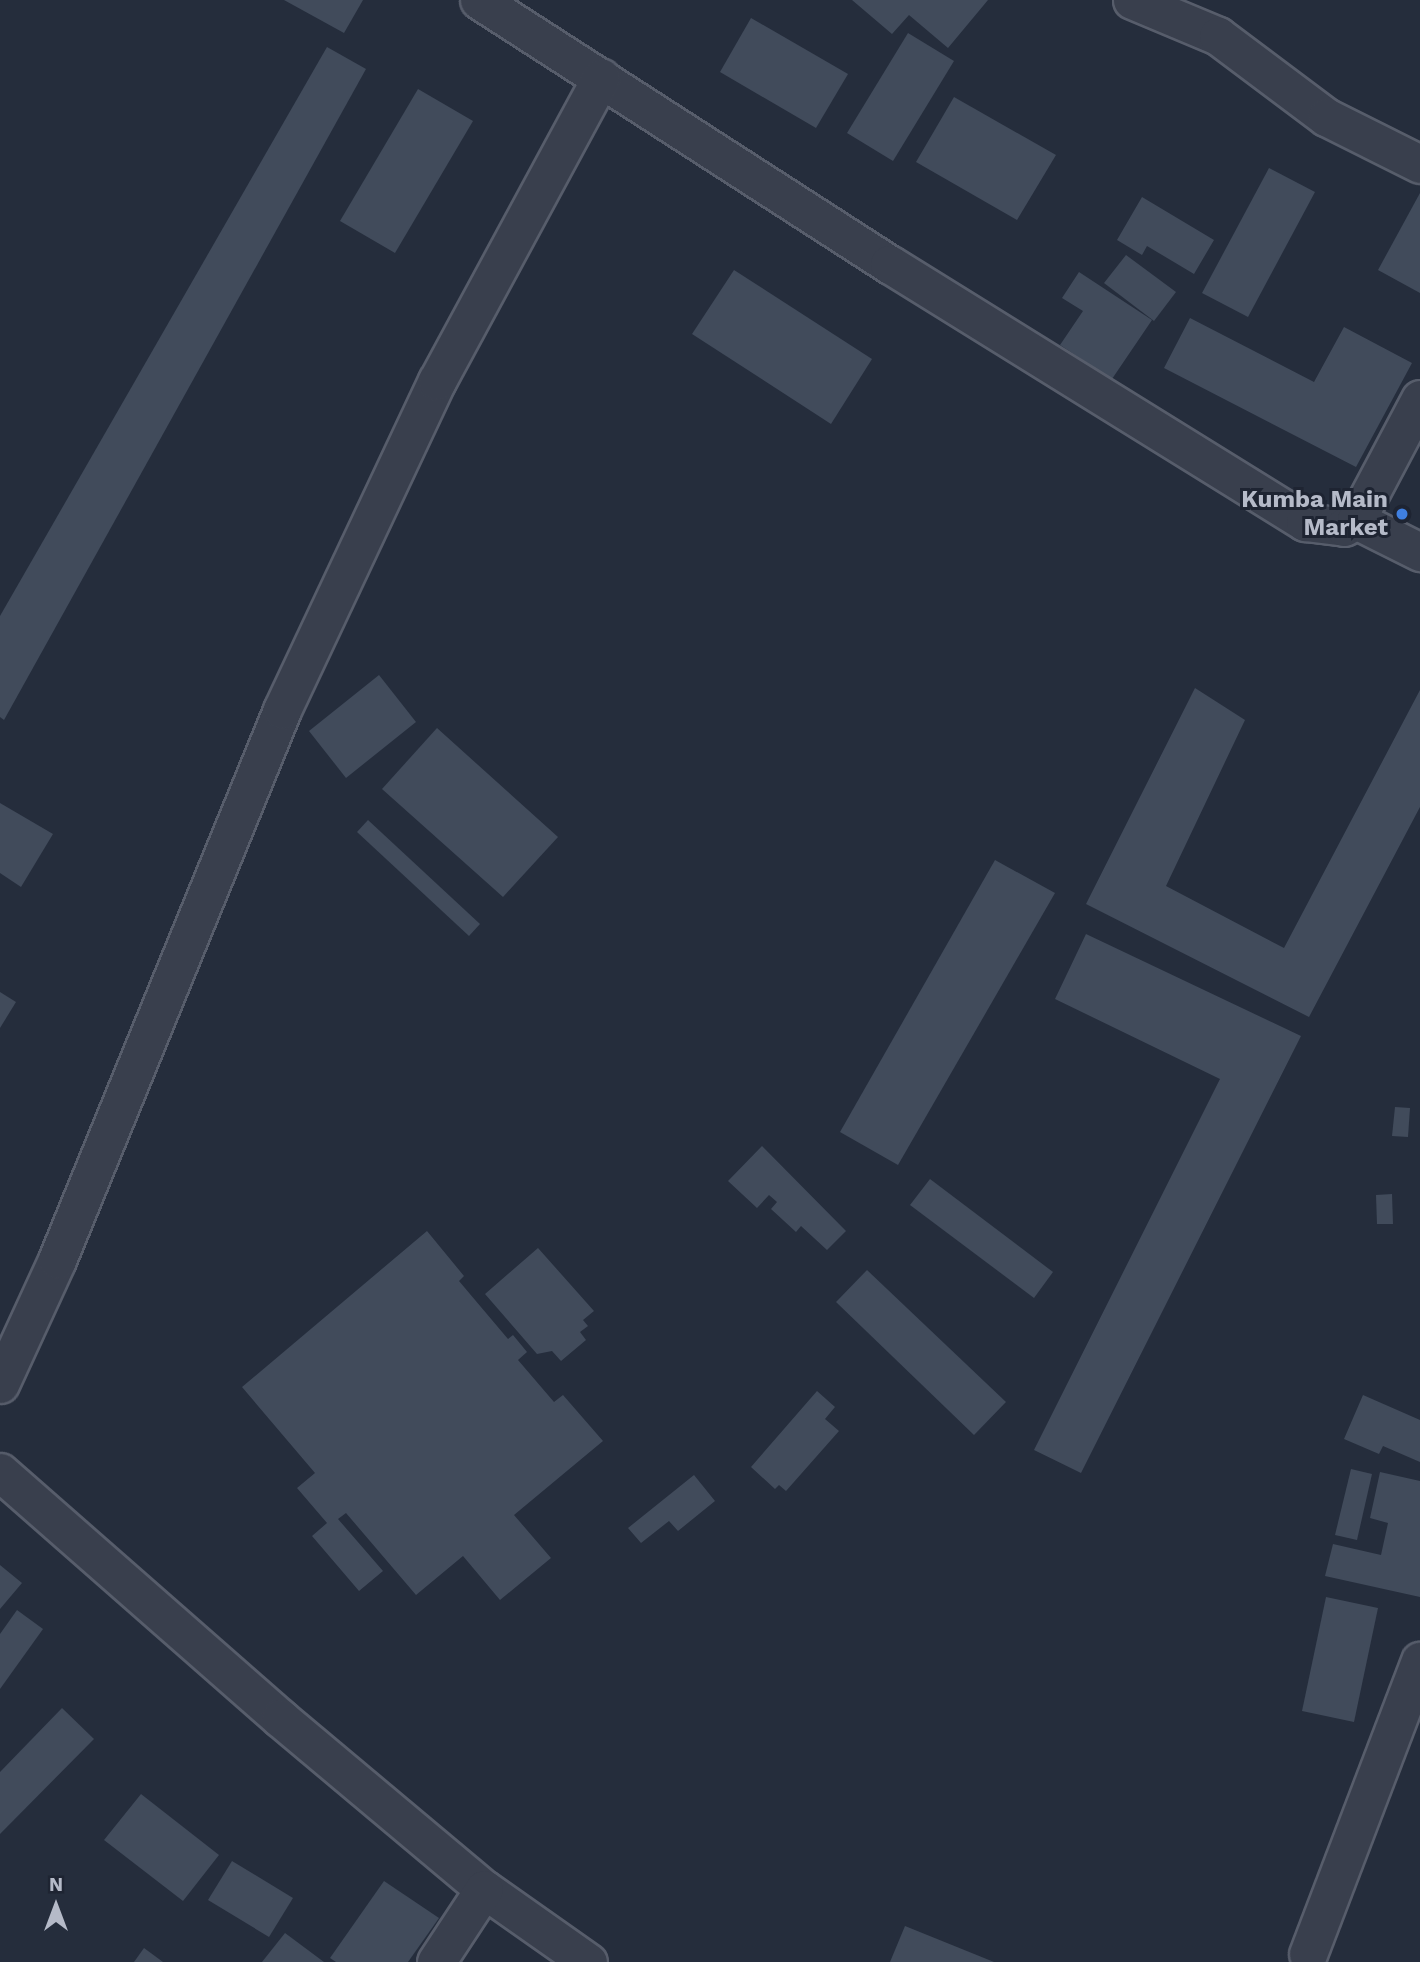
<!DOCTYPE html>
<html>
<head>
<meta charset="utf-8">
<style>
  body { margin:0 }
  #map { position:relative; width:1420px; height:1962px; overflow:hidden; background:#252d3c; font-family:"Work Sans",sans-serif }
  div>[style] { position:absolute }
  .building>* { inset:0; background:#414b5b }
  .roads { filter:drop-shadow(2px 0 #575d6b) drop-shadow(-2px 0 #575d6b) drop-shadow(0 2px #575d6b) drop-shadow(0 -2px #575d6b) }
  .minor>* { height:37px; margin:-18.5px; padding:0 18.5px; transform-origin:18.5px; border-radius:18.5px; background:#393f4d }
  .dots>* { width:19px; height:19px; translate:-50% -50%; box-sizing:border-box; border:4px solid #1e2432; border-radius:50% }
  span { translate:-50% -50%; white-space:nowrap; text-align:center; line-height:1.15; -webkit-text-stroke:6px #1e2432; paint-order:stroke }
  .poi-label { font-size:24px; color:#b5bac8; font-weight:700 }
  .right { translate:-100% -50%; text-align:right }
  .north { position:absolute; left:21px; top:1871px; width:70px; height:70px; -webkit-text-stroke:5px #1e2432; paint-order:stroke; rotate:0deg; font-size:19px; font-weight:700; line-height:28px; text-align:center; color:#b5bac8 }
  .north::after { content:''; display:block; margin:auto; width:24px; height:32px; background:#b5bac8; clip-path:polygon(50% 0,100% 100%,50% 72%,0 100%) }
</style>
</head>
<body>
<div id="map">
  <div class="building">
    <i style="clip-path:polygon(284px 0,363px 0,344px 33px)"></i>
    <i style="clip-path:polygon(852px 0,988px 0,948px 48px,909px 15px,892px 34px)"></i>
    <i style="clip-path:polygon(751px 18px,848px 74px,816px 128px,720px 72px)"></i>
    <i style="clip-path:polygon(908px 33px,954px 61px,893px 161px,847px 133px)"></i>
    <i style="clip-path:polygon(327px 47px,366px 69px,4px 720px,0 717px,0 616px)"></i>
    <i style="clip-path:polygon(418px 89px,473px 121px,395px 253px,340px 221px)"></i>
    <i style="clip-path:polygon(954px 97px,1056px 155px,1017px 220px,916px 162px)"></i>
    <i style="clip-path:polygon(1269px 168px,1315px 192px,1248px 317px,1202px 293px)"></i>
    <i style="clip-path:polygon(1420px 193px,1420px 293px,1378px 270px)"></i>
    <i style="clip-path:polygon(1142px 197px,1214px 240px,1194px 274px,1147px 246px,1142px 255px,1117px 240px)"></i>
    <i style="clip-path:polygon(1126px 255px,1176px 292px,1154px 321px,1104px 283px)"></i>
    <i style="clip-path:polygon(734px 270px,872px 359px,831px 424px,692px 334px)"></i>
    <i style="clip-path:polygon(1079px 272px,1152px 320px,1112px 379px,1060px 345px,1083px 311px,1062px 298px)"></i>
    <i style="clip-path:polygon(1190px 318px,1314px 382px,1344px 327px,1412px 363px,1356px 467px,1164px 368px)"></i>
    <i style="clip-path:polygon(379px 675px,416px 722px,346px 778px,309px 731px)"></i>
    <i style="clip-path:polygon(1195px 688px,1245px 720px,1166px 886px,1284px 948px,1420px 690px,1420px 807px,1309px 1017px,1086px 904px)"></i>
    <i style="clip-path:polygon(437px 728px,558px 837px,503px 897px,382px 789px)"></i>
    <i style="clip-path:polygon(0 803px,53px 834px,21px 887px,0 873px)"></i>
    <i style="clip-path:polygon(368px 820px,480px 924px,469px 936px,357px 832px)"></i>
    <i style="clip-path:polygon(995px 860px,1055px 893px,898px 1165px,840px 1132px)"></i>
    <i style="clip-path:polygon(1086px 934px,1301px 1036px,1081px 1473px,1034px 1450px,1220px 1079px,1055px 999px)"></i>
    <i style="clip-path:polygon(0 992px,16px 1002px,0 1028px)"></i>
    <i style="clip-path:polygon(1395px 1107px,1410px 1108px,1408px 1137px,1392px 1136px)"></i>
    <i style="clip-path:polygon(762px 1146px,846px 1231px,827px 1250px,801px 1226px,796px 1232px,771px 1209px,777px 1202px,769px 1195px,757px 1208px,728px 1181px)"></i>
    <i style="clip-path:polygon(930px 1179px,1053px 1272px,1034px 1298px,910px 1205px)"></i>
    <i style="clip-path:polygon(1392px 1194px,1393px 1224px,1377px 1224px,1376px 1195px)"></i>
    <i style="clip-path:polygon(427px 1231px,464px 1276px,459px 1281px,508px 1339px,513px 1335px,527px 1352px,518px 1360px,554px 1402px,563px 1395px,603px 1441px,514px 1515px,551px 1558px,500px 1600px,463px 1556px,416px 1595px,346px 1513px,338px 1519px,383px 1571px,359px 1591px,312px 1536px,327px 1523px,297px 1488px,315px 1473px,242px 1387px)"></i>
    <i style="clip-path:polygon(538px 1248px,594px 1311px,583px 1320px,588px 1326px,580px 1332px,586px 1340px,561px 1361px,552px 1351px,537px 1354px,485px 1294px)"></i>
    <i style="clip-path:polygon(867px 1270px,1006px 1402px,974px 1435px,836px 1302px)"></i>
    <i style="clip-path:polygon(817px 1391px,835px 1407px,825px 1419px,839px 1431px,786px 1491px,779px 1485px,775px 1489px,751px 1467px)"></i>
    <i style="clip-path:polygon(1363px 1395px,1420px 1420px,1420px 1462px,1383px 1446px,1379px 1454px,1344px 1439px)"></i>
    <i style="clip-path:polygon(1351px 1469px,1372px 1474px,1357px 1540px,1335px 1535px)"></i>
    <i style="clip-path:polygon(1380px 1472px,1420px 1481px,1420px 1597px,1325px 1576px,1333px 1544px,1381px 1555px,1388px 1523px,1370px 1518px)"></i>
    <i style="clip-path:polygon(694px 1475px,715px 1501px,678px 1531px,669px 1521px,641px 1543px,628px 1528px)"></i>
    <i style="clip-path:polygon(0 1565px,22px 1583px,0 1609px)"></i>
    <i style="clip-path:polygon(1326px 1597px,1378px 1608px,1354px 1722px,1302px 1711px)"></i>
    <i style="clip-path:polygon(17px 1610px,43px 1629px,0 1689px,0 1634px)"></i>
    <i style="clip-path:polygon(62px 1708px,94px 1739px,0 1834px,0 1772px)"></i>
    <i style="clip-path:polygon(141px 1794px,219px 1855px,183px 1901px,104px 1840px)"></i>
    <i style="clip-path:polygon(232px 1861px,293px 1898px,269px 1937px,208px 1900px)"></i>
    <i style="clip-path:polygon(384px 1881px,439px 1918px,408px 1962px,336px 1962px,330px 1958px)"></i>
    <i style="clip-path:polygon(905px 1926px,994px 1962px,890px 1962px)"></i>
    <i style="clip-path:polygon(285px 1933px,324px 1962px,262px 1962px)"></i>
    <i style="clip-path:polygon(144px 1948px,163px 1962px,134px 1962px)"></i>
  </div>
  <div class="roads">
    <div class="minor">
      <i style="left:479px;top:0;width:488px;rotate:32.8deg"></i>
      <i style="left:889px;top:264px;width:490px;rotate:31.8deg"></i>
      <i style="left:1305px;top:522px;width:39px;rotate:7deg"></i>
      <i style="left:1344px;top:527px;width:14px;rotate:-30deg"></i>
      <i style="left:1356px;top:520px;width:137px;rotate:-62.1deg"></i>
      <i style="left:1132px;top:0;width:93px;rotate:22.7deg"></i>
      <i style="left:1218px;top:36px;width:135px;rotate:36.9deg"></i>
      <i style="left:1326px;top:117px;width:105px;rotate:26.6deg"></i>
      <i style="left:1356px;top:520px;width:72px;rotate:26.6deg"></i>
      <i style="left:0;top:1384px;width:136px;rotate:-65.3deg"></i>
      <i style="left:57px;top:1260px;width:594px;rotate:-67.75deg"></i>
      <i style="left:282px;top:710px;width:364px;rotate:-64.8deg"></i>
      <i style="left:437px;top:381px;width:345px;rotate:-61.6deg"></i>
      <i style="left:0;top:1472px;width:373px;rotate:41.3deg"></i>
      <i style="left:280px;top:1718px;width:266px;rotate:40deg"></i>
      <i style="left:484px;top:1889px;width:127px;rotate:35.1deg"></i>
      <i style="left:1308px;top:1954px;width:314px;rotate:-69.1deg"></i>
      <i style="left:436px;top:1962px;width:87px;rotate:-56.7deg"></i>
    </div>
  </div>
  <div class="dots">
    <i style="left:1402px;top:514px;background:#3f7fe0"></i>
  </div>
  <div class="poi-label">
    <span class="right" style="left:1388px;top:514px">Kumba Main<br>Market</span>
  </div>
  <div class="north">N</div>
</div>
</body>
</html>
